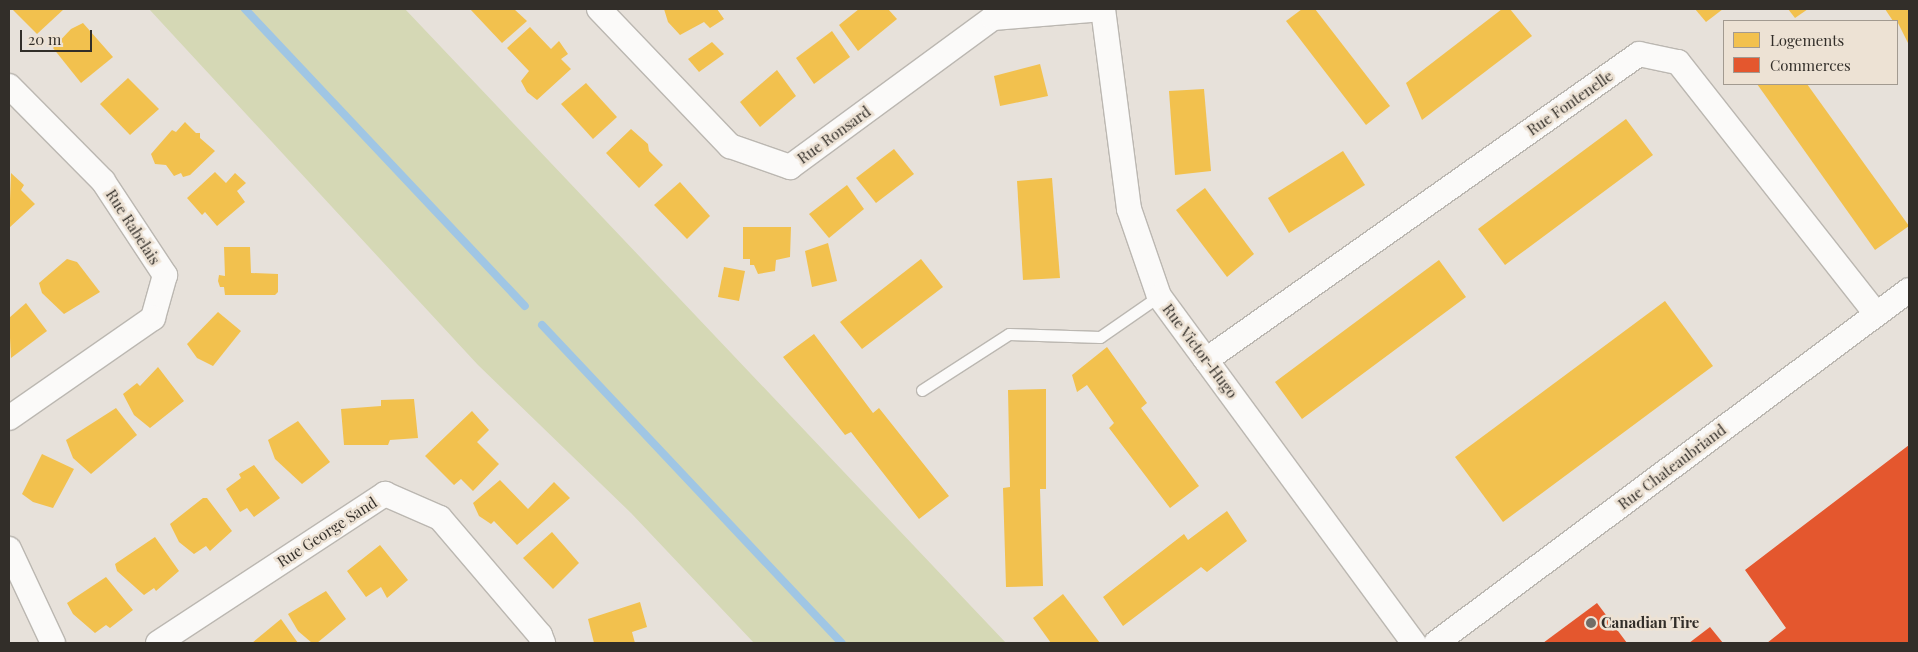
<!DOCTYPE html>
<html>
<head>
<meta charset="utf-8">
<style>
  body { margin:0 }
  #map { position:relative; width:1918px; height:652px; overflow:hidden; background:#e7e1da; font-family:"Playfair Display",serif }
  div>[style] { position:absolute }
  .green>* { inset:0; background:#d5d8b5 }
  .homes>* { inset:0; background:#f2c14e }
  .shops>* { inset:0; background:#e4572e }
  .stream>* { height:8px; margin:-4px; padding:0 4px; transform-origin:4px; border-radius:4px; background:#a0c6e4 }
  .roads { filter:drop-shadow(1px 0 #bbb7b1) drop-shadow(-1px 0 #bbb7b1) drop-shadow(0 1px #bbb7b1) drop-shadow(0 -1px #bbb7b1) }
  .lane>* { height:11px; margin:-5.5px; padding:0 5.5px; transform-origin:5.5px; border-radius:5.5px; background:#fbfaf9 }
  .street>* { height:24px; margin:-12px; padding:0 12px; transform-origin:12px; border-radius:12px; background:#fbfaf9 }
  .dots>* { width:14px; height:14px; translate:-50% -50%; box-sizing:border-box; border:2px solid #ede2d4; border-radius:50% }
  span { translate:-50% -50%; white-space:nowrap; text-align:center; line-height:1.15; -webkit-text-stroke:5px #ede2d4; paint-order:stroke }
  .street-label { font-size:15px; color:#322e29 }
  .poi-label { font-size:15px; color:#322e29; font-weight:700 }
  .left { translate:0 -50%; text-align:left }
  .frame { position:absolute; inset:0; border:10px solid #322e29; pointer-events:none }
  .legend { position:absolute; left:1723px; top:20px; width:175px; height:65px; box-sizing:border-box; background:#ede2d4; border:1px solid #a29a90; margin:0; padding:6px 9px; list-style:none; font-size:15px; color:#322e29 }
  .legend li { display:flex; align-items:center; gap:10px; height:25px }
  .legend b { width:25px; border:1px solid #a29a90 }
  .scale { position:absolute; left:20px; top:30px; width:72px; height:22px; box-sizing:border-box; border:2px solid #322e29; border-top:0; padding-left:6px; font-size:15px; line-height:18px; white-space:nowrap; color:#322e29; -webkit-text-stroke:4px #ede2d4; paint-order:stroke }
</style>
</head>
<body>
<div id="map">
  <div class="green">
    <i style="clip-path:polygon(149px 9px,405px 9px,1006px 643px,754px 643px,631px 513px,478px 365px)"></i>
  </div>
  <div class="homes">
    <i style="clip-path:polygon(12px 9px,64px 9px,37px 34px)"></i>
    <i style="clip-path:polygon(470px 9px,514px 9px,527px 21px,502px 43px)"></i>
    <i style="clip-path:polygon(664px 9px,717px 9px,724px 19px,710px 28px,704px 22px,680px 35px,668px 22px)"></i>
    <i style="clip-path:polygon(859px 9px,888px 9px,897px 19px,858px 51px,839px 25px)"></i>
    <i style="clip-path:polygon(1302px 9px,1315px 9px,1390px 106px,1366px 125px,1286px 21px)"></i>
    <i style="clip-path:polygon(1502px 9px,1510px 9px,1532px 36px,1422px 120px,1406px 83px)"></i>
    <i style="clip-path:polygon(1695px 9px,1723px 9px,1706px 22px)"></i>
    <i style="clip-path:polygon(1788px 9px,1808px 9px,1795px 18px)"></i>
    <i style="clip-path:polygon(1885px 9px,1909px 9px,1909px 45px,1897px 21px,1893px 21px)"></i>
    <i style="clip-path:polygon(83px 23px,113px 57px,81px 83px,53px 48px,71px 29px)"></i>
    <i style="clip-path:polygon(530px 27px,551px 49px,559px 41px,568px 54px,561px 59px,571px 69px,537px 100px,527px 92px,521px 81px,529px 71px,507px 48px)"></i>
    <i style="clip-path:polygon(832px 31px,850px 57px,814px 84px,796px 58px)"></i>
    <i style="clip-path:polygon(712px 42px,724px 54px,699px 72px,688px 59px)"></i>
    <i style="clip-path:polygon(1040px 64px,1048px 96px,1000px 106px,994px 76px)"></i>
    <i style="clip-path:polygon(777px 70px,796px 96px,760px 127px,740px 102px)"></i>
    <i style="clip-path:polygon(128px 78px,159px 109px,130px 135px,100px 104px)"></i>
    <i style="clip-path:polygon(586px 83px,617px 117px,593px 139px,561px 104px)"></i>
    <i style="clip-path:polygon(1757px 84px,1807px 84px,1909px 226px,1875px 250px)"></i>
    <i style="clip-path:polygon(1204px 89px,1211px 171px,1175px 175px,1169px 91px)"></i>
    <i style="clip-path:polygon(1626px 119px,1653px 155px,1505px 265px,1478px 229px)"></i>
    <i style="clip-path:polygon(185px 122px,196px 133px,200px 133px,200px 138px,215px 151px,190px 175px,183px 177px,181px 173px,174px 176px,166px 165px,155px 164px,151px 154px,172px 130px,176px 132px)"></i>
    <i style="clip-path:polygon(631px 129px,648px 144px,649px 151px,663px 165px,639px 188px,606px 153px)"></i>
    <i style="clip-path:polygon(894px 149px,914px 174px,876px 203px,856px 178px)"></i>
    <i style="clip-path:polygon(1343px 151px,1365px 185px,1289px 233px,1268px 198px)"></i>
    <i style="clip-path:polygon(215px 172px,226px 183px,235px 173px,246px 183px,237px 191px,245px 202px,217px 226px,205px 212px,202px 215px,187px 198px)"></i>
    <i style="clip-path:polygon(11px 173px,24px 185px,21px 190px,35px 204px,9px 228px)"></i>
    <i style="clip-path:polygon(1052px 178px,1060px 278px,1023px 280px,1017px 181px)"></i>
    <i style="clip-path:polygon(680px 182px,710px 216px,687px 239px,654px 205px)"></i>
    <i style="clip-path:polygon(847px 185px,864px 209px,829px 238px,809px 214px)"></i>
    <i style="clip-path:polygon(1205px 188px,1254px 254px,1227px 277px,1176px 210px)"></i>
    <i style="clip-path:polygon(743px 227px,791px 227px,790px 257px,776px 260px,775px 271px,758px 274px,754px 265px,750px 265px,750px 259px,743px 259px)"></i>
    <i style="clip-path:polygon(828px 243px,837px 281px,812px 287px,805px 251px)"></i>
    <i style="clip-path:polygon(224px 247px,250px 247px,251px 273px,278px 274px,278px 292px,275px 295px,225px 295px,224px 287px,220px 287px,218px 281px,219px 275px,225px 276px)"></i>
    <i style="clip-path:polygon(67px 259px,77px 262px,100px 292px,64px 314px,42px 293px,39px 283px)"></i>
    <i style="clip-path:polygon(921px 259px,943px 287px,862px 349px,840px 322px)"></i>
    <i style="clip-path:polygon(1439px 260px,1466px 297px,1302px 419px,1275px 382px)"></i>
    <i style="clip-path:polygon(724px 267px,745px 271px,739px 301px,718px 297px)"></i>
    <i style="clip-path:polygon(1665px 301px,1713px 366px,1503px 522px,1455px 457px)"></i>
    <i style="clip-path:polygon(26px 303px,47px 331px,11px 358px,9px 318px)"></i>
    <i style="clip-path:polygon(218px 312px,241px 331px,213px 366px,197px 358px,187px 344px)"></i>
    <i style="clip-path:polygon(814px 334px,873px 413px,879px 408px,949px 496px,919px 519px,851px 432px,845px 435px,783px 357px)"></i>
    <i style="clip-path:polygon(1107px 347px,1147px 403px,1141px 408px,1199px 486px,1170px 508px,1109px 428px,1114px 423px,1087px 385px,1077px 392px,1072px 375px)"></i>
    <i style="clip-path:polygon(158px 367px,184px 401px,150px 428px,134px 415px,123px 394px,137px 383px,140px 386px)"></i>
    <i style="clip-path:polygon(1046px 389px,1046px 489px,1040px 489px,1043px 586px,1006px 587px,1003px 488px,1010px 487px,1008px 390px)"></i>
    <i style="clip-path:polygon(414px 399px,418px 438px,390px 440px,388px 445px,344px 445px,341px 409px,381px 406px,381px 400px)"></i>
    <i style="clip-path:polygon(116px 408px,137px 435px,91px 474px,73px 458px,66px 440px)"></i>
    <i style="clip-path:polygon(472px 411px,489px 430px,477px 442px,499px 464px,473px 491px,461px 479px,454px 485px,425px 456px)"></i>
    <i style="clip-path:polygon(298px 421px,330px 462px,302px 484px,275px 459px,268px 440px)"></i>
    <i style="clip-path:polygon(42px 454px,74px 469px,53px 508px,33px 502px,22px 494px)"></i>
    <i style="clip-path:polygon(254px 465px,280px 498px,254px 517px,247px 508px,240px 512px,226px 489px,241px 478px,239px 474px)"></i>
    <i style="clip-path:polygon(500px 480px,528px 509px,554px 482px,570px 498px,517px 545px,494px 521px,491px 524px,479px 516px,473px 503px)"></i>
    <i style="clip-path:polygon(203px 498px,207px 498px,232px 531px,210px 551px,206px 546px,194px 554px,179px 542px,170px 524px)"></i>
    <i style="clip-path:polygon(1227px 511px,1247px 541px,1207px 572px,1201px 567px,1123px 626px,1103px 597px,1184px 534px,1188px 540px)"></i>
    <i style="clip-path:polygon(552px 532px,579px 563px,553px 589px,523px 558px)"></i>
    <i style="clip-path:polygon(155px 537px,179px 571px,156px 591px,154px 588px,144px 595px,117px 571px,115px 564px)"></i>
    <i style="clip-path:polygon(380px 545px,408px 580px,387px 598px,381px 587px,366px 597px,347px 571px)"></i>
    <i style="clip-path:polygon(106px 577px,133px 610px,110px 628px,106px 625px,95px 633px,73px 614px,67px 603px)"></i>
    <i style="clip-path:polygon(326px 591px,346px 619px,317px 643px,312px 643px,298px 631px,288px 614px)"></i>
    <i style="clip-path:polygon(1063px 594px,1100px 643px,1051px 643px,1033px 618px)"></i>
    <i style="clip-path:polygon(640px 602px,647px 627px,632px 632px,635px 643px,594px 643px,588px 619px)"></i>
    <i style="clip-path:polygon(281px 619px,298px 643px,252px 643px)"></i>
  </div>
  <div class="shops">
    <i style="clip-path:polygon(1909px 445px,1909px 643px,1767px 643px,1786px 628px,1745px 570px)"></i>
    <i style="clip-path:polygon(1597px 603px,1627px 643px,1543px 643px)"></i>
    <i style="clip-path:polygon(1710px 627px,1723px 643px,1689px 643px)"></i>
  </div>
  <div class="stream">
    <i style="left:245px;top:9px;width:408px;rotate:46.7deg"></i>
    <i style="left:542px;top:325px;width:437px;rotate:46.7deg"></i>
  </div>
  <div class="roads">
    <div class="lane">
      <i style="left:922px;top:390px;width:103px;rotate:-32.8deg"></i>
      <i style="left:1009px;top:334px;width:91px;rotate:1.9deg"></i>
      <i style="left:1100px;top:337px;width:72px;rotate:-34.8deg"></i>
    </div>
    <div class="street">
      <i style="left:599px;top:9px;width:190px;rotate:46.3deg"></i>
      <i style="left:730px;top:146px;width:64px;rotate:19.3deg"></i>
      <i style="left:790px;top:167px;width:252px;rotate:-36.3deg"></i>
      <i style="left:993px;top:18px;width:110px;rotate:-4.7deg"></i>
      <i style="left:1103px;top:9px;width:202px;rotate:82.6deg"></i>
      <i style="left:1129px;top:209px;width:92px;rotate:71deg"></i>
      <i style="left:1159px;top:296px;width:431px;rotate:53.7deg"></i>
      <i style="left:9px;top:86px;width:134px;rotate:45.3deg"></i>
      <i style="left:103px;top:181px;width:113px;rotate:56.6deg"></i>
      <i style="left:165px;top:275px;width:45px;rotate:105.6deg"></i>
      <i style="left:153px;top:318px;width:175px;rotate:145.2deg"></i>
      <i style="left:1206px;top:360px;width:530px;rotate:-35.25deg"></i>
      <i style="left:1639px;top:54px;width:40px;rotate:12deg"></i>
      <i style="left:1678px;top:62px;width:320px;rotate:51.8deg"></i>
      <i style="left:9px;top:549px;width:104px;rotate:64.9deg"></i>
      <i style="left:158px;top:643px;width:272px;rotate:-33.3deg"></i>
      <i style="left:385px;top:494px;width:60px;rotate:23.6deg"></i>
      <i style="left:440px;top:518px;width:154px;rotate:49.5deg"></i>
      <i style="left:540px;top:635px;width:9px;rotate:69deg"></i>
      <i style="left:1436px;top:643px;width:590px;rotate:-36.73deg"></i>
    </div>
  </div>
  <div class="dots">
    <i style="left:1591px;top:623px;background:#716d67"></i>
  </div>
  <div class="street-label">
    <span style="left:1570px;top:103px;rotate:-35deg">Rue Fontenelle</span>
    <span style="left:834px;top:135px;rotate:-36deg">Rue Ronsard</span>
    <span style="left:133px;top:227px;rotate:57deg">Rue Rabelais</span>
    <span style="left:1200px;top:351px;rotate:53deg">Rue Victor-Hugo</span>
    <span style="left:1672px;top:467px;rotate:-37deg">Rue Chateaubriand</span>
    <span style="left:327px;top:532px;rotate:-33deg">Rue George Sand</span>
  </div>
  <div class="poi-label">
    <span class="left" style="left:1601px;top:623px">Canadian Tire</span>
  </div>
  <div class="frame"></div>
  <ul class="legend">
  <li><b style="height:14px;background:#f2c14e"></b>Logements</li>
  <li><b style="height:14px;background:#e4572e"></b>Commerces</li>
  </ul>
  <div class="scale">20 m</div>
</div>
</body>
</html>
